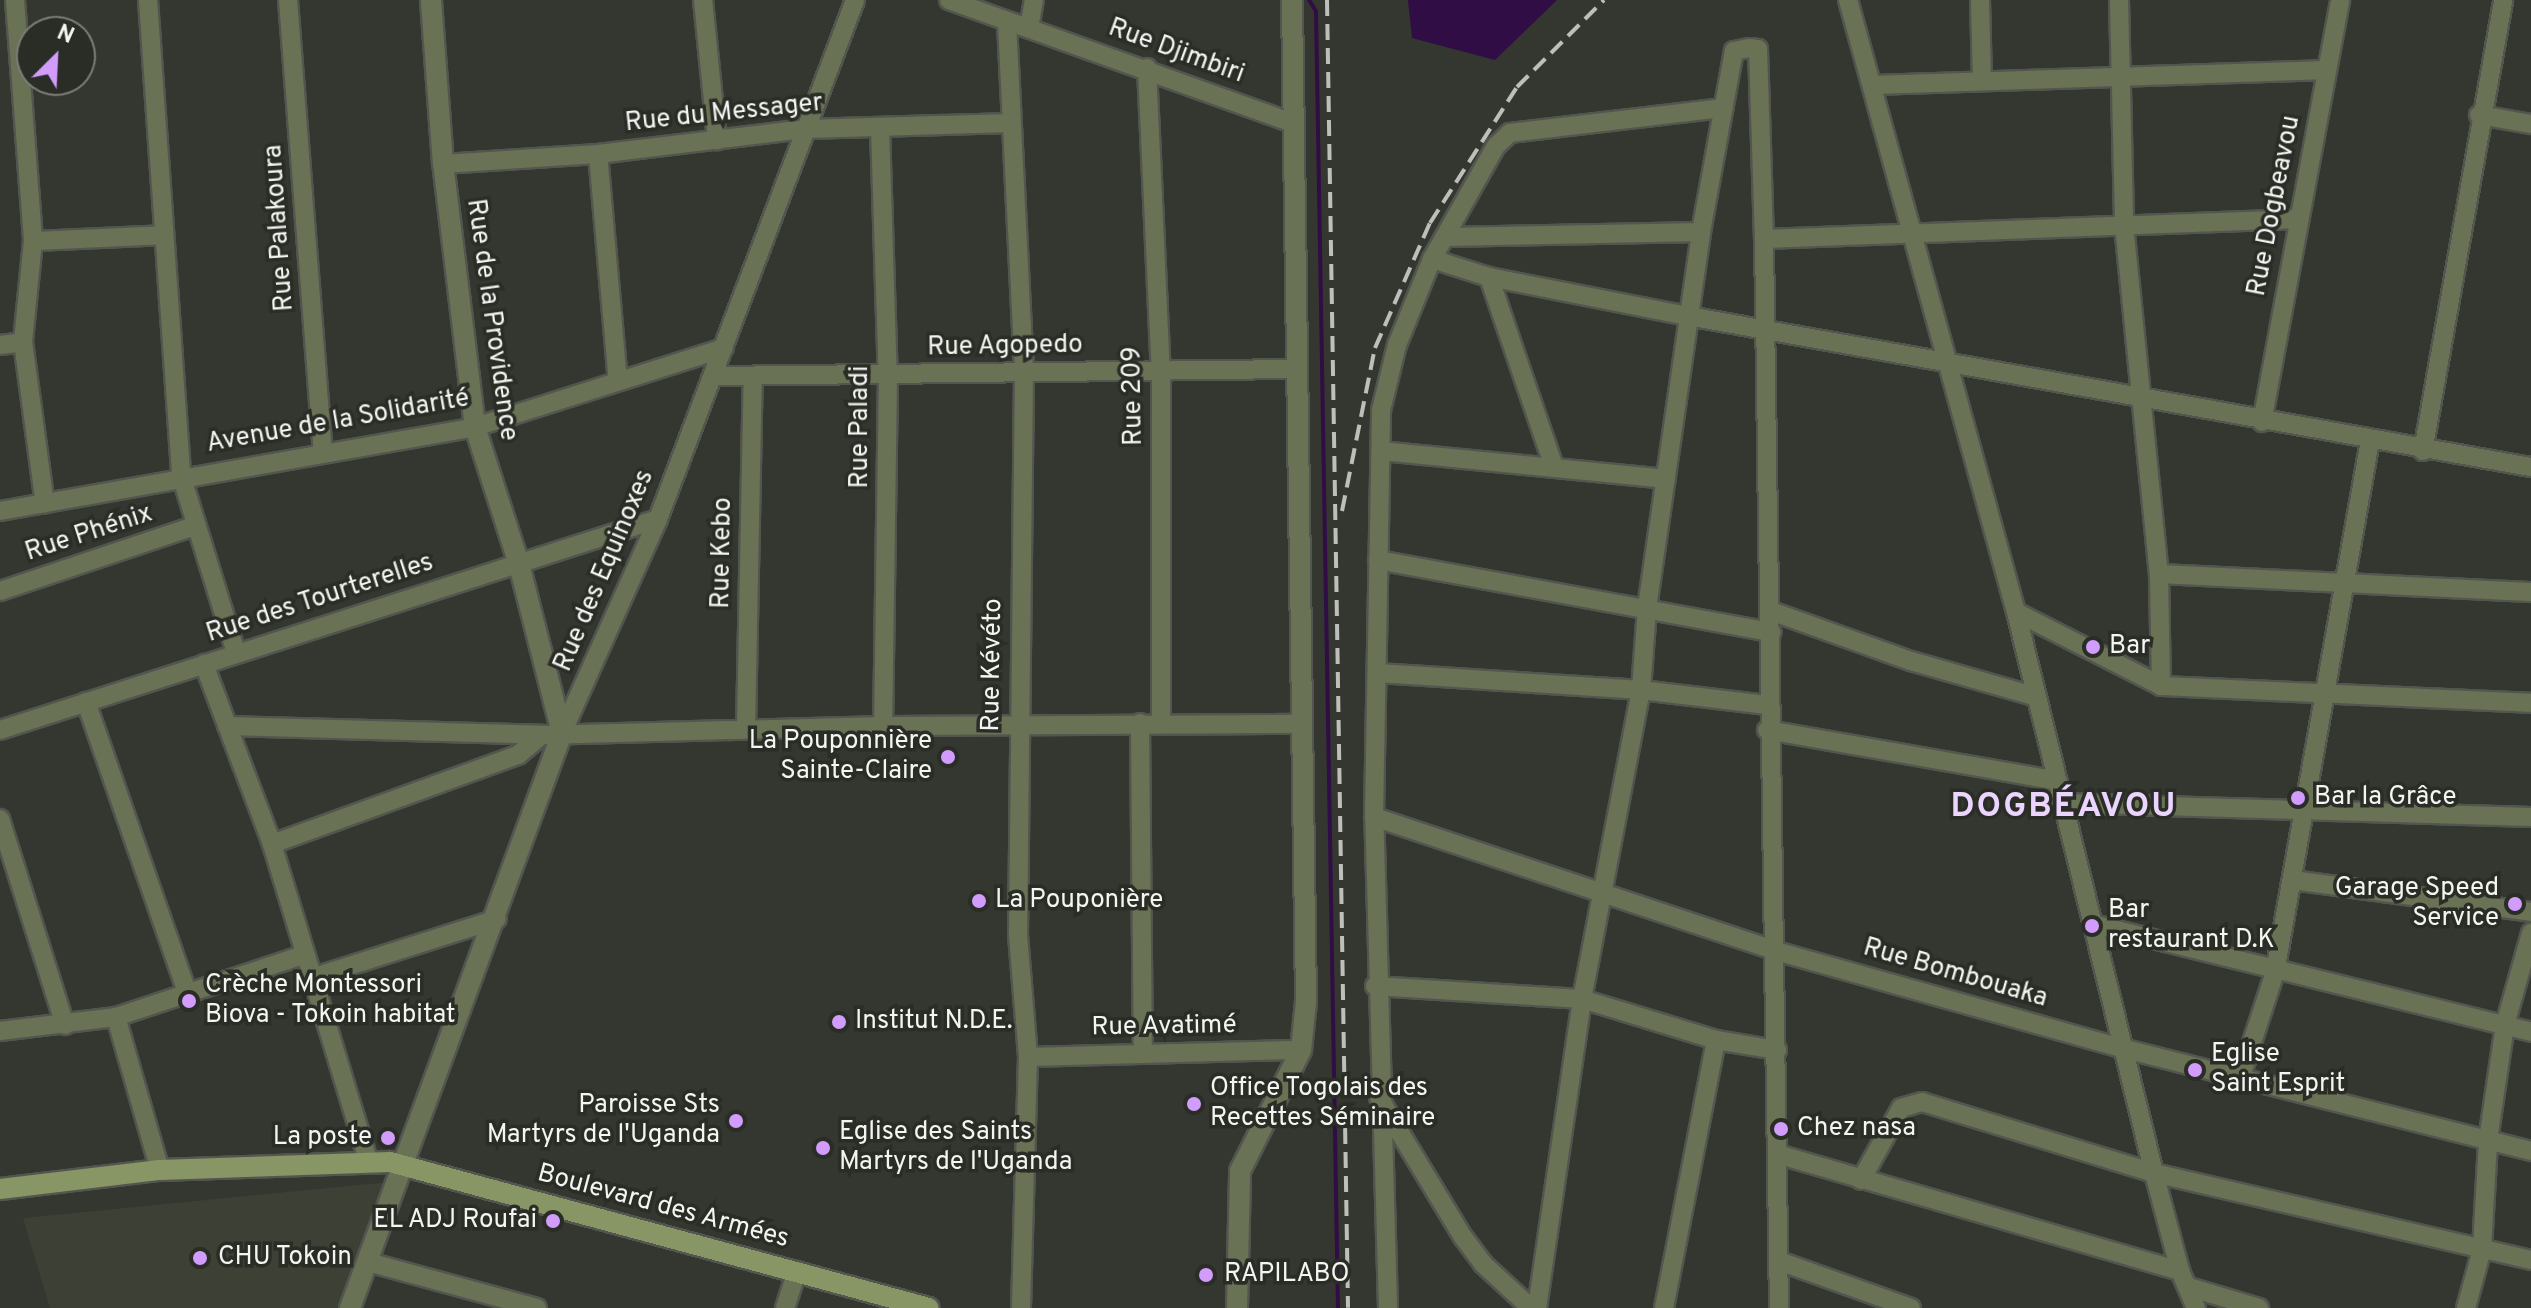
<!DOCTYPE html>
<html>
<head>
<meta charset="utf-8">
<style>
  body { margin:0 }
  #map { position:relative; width:2531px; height:1308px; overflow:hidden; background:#343630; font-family:Overpass,sans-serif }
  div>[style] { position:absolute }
  .built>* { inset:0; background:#3d4034 }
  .water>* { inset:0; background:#300d45 }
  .stream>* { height:4px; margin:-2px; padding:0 2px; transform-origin:2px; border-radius:2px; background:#300d45 }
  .roads { filter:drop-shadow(2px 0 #53554f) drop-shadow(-2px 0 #53554f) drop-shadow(0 2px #53554f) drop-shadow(0 -2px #53554f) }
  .minor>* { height:18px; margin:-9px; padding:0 9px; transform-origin:9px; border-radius:9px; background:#6a7255 }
  .tertiary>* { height:20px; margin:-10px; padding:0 10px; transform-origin:10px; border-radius:10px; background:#6a7255 }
  .secondary>* { height:20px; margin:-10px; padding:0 10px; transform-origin:10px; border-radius:10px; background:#889565 }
  .rail>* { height:4px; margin-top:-2px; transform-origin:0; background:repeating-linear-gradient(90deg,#bebfba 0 16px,transparent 0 24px) }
  .dots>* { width:22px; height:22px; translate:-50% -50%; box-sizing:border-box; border:4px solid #2a2c26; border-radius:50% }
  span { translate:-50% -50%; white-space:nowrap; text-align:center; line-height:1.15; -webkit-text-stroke:7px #2a2c26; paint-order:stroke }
  .street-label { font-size:26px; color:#f4f5f1 }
  .poi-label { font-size:26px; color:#f4f5f1 }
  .left { translate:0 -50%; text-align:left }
  .right { translate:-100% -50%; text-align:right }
  .district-label { font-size:34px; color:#ebd5ff; font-weight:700; letter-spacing:2px }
  .north { position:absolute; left:16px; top:16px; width:80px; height:80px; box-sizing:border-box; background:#2a2c26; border:2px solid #7b7c77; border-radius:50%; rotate:24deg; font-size:22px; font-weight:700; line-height:32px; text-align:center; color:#f4f5f1 }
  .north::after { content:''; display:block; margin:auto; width:28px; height:36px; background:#d29cfd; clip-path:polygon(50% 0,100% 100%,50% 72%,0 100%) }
</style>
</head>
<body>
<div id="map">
  <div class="built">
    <i style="clip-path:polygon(389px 1182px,347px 1308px,50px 1308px,23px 1218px)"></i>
  </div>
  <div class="water">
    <i style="clip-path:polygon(1408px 0,1557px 0,1495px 60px,1412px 38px)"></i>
  </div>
  <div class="stream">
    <i style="left:1309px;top:0;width:13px;rotate:58deg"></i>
    <i style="left:1316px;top:11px;width:1297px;rotate:89.03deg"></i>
  </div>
  <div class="roads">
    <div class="minor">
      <i style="left:15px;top:0;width:242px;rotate:85.7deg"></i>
      <i style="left:33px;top:241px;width:101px;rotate:95.7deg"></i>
      <i style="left:23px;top:342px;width:163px;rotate:82.3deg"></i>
      <i style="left:148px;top:0;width:476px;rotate:86deg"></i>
      <i style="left:181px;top:475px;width:186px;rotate:72.8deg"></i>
      <i style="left:288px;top:0;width:453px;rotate:85.6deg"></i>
      <i style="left:703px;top:0;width:141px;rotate:84.3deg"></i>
      <i style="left:949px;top:0;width:365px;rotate:19.7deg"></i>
      <i style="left:1848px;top:0;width:635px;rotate:74.65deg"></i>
      <i style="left:2016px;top:612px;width:578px;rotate:76.18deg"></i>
      <i style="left:2154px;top:1173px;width:101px;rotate:75.1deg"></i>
      <i style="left:2180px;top:1271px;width:40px;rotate:66.6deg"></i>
      <i style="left:1980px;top:0;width:80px;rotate:88.6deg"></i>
      <i style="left:2119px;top:0;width:225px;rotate:88.7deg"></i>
      <i style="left:2124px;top:225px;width:351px;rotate:84.3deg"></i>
      <i style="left:2159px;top:574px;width:112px;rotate:89deg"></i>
      <i style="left:1007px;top:23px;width:350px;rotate:87.2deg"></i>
      <i style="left:1024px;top:373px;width:562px;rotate:90.61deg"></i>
      <i style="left:1018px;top:935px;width:122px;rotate:85.3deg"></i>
      <i style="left:1028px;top:1057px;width:251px;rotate:91.6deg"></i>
      <i style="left:1029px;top:28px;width:28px;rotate:-80deg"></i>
      <i style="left:1147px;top:68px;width:303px;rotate:87.4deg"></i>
      <i style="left:1161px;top:371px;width:352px;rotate:90deg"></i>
      <i style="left:1875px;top:85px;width:452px;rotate:-1.9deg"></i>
      <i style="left:2479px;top:115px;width:53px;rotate:9.8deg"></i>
      <i style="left:880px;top:128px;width:248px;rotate:88.2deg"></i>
      <i style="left:888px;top:376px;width:350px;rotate:90.8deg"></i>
      <i style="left:598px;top:154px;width:228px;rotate:85deg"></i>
      <i style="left:443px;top:164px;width:155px;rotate:-3.7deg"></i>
      <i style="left:598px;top:154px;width:209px;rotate:-6.9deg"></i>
      <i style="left:806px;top:129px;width:205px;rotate:-1.7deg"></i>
      <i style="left:1445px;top:237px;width:256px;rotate:-1.1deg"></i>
      <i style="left:1764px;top:239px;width:535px;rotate:-2.14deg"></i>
      <i style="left:33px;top:241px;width:131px;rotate:-2.6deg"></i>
      <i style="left:1432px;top:259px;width:60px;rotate:17.5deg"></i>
      <i style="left:1489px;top:277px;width:203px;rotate:11.1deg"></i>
      <i style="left:1688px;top:316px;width:856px;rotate:10.16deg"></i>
      <i style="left:1489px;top:277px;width:201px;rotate:71.1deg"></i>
      <i style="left:0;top:345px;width:23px;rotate:-7deg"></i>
      <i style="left:714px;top:376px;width:584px;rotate:-0.69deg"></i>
      <i style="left:2262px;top:422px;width:429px;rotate:-79.5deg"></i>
      <i style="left:1381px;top:451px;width:286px;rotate:5.6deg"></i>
      <i style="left:2423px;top:451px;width:458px;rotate:-79.9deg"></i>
      <i style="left:0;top:511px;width:482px;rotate:-10deg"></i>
      <i style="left:475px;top:427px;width:261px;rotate:-17.6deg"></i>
      <i style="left:1378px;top:560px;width:400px;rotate:10.4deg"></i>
      <i style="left:2159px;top:574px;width:372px;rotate:2.8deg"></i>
      <i style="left:0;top:591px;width:205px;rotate:-18.5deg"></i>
      <i style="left:1771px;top:611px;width:149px;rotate:19.7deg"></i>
      <i style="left:1911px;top:661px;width:128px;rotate:15.9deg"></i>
      <i style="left:2016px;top:612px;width:163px;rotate:27deg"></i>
      <i style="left:2161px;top:686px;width:370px;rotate:2.6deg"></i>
      <i style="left:204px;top:664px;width:192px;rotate:69.3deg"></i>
      <i style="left:272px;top:844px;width:329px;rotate:73.1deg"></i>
      <i style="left:1378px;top:673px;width:264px;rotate:3.7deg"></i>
      <i style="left:1641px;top:690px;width:127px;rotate:6.8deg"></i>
      <i style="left:86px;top:702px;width:307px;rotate:70.8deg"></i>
      <i style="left:1140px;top:723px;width:331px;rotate:89.5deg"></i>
      <i style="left:227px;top:726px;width:315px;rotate:1.6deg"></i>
      <i style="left:542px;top:735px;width:341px;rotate:-1.5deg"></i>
      <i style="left:883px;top:726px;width:419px;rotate:-0.3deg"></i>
      <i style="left:746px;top:729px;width:351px;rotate:-88.9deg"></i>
      <i style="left:0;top:730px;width:691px;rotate:-17.78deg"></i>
      <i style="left:1767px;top:730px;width:295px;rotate:9.9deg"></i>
      <i style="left:562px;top:733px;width:235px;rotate:-65.8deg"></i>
      <i style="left:658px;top:519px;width:555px;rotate:-69.21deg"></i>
      <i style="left:2063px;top:803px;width:468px;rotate:1.7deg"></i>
      <i style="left:1374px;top:817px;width:424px;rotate:18.4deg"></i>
      <i style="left:1776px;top:951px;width:362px;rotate:15.7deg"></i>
      <i style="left:2125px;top:1049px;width:419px;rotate:14.1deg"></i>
      <i style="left:0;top:819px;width:216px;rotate:72.5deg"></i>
      <i style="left:272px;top:844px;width:262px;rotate:-19.9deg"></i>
      <i style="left:518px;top:755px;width:31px;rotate:-40deg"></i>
      <i style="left:2292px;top:880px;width:241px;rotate:7.6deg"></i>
      <i style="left:2092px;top:924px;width:452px;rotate:13.8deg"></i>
      <i style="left:311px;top:978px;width:195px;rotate:-17.6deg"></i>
      <i style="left:1375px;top:986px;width:207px;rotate:3.6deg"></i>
      <i style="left:1582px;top:999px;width:140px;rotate:17deg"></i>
      <i style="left:1716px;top:1040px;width:62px;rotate:9.3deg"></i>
      <i style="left:116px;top:1017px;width:159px;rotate:74deg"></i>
      <i style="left:0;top:1031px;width:117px;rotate:-6.9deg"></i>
      <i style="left:116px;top:1017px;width:198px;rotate:-18.3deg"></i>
      <i style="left:1028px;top:1057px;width:273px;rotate:-1.5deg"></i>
      <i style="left:2241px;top:1076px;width:109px;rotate:-71.9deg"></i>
      <i style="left:2275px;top:972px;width:539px;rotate:-79.86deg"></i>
      <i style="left:1379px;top:1098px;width:162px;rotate:58.9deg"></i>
      <i style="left:1463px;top:1237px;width:34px;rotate:53deg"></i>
      <i style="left:1483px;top:1264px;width:65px;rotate:42.5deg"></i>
      <i style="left:1777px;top:1154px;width:420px;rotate:16.2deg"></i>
      <i style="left:1861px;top:1180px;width:82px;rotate:-60.9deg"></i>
      <i style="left:1901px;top:1108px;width:22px;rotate:-16deg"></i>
      <i style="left:1922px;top:1102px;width:243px;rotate:17deg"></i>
      <i style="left:2154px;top:1173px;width:387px;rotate:13deg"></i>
      <i style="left:1779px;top:1261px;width:140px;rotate:19.6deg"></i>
      <i style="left:368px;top:1262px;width:175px;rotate:15.2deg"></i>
      <i style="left:2192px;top:1288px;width:70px;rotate:16.6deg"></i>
      <i style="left:785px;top:1308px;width:39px;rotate:-72deg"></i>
      <i style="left:1388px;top:1308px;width:491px;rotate:-91.6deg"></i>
      <i style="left:1374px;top:817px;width:407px;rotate:-89deg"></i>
      <i style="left:1381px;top:410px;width:67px;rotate:-76.2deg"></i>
      <i style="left:1397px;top:345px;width:93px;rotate:-67.9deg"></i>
      <i style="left:1432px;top:259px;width:130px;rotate:-60.5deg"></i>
      <i style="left:1496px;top:146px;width:19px;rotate:-43deg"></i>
      <i style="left:1510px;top:133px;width:215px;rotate:-6.7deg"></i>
      <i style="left:1537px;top:1308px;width:312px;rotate:-81.7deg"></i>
      <i style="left:1582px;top:999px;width:315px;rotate:-79.2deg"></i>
      <i style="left:1641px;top:690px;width:82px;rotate:-85.8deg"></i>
      <i style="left:1647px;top:608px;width:380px;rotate:-81.8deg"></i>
      <i style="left:1701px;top:232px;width:184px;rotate:-79.7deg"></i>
      <i style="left:1734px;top:51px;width:16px;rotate:-11deg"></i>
      <i style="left:1750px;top:48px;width:8px;rotate:7deg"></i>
      <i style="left:1758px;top:49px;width:190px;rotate:88.2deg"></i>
      <i style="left:1764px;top:239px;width:1069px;rotate:89.2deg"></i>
      <i style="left:1664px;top:1308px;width:273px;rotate:-79deg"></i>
      <i style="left:2466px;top:1308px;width:61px;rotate:-74.8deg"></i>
      <i style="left:2482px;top:1249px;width:109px;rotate:-86.8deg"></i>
      <i style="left:2488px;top:1140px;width:116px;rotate:-81.6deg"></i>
      <i style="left:2505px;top:1025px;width:96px;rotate:-74.2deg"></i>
    </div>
    <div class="tertiary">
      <i style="left:350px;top:1308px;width:613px;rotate:-69.76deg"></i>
      <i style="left:562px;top:733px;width:178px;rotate:-104.3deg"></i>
      <i style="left:518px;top:561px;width:141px;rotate:-107.8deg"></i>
      <i style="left:475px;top:427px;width:265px;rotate:-96.9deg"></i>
      <i style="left:443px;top:164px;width:164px;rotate:-94.2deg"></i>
      <i style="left:1237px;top:1308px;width:137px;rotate:-88.7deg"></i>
      <i style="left:1240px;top:1171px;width:136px;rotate:-63.2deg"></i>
      <i style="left:1301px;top:1050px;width:48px;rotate:-84.1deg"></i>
      <i style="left:1306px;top:1002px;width:1002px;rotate:-90.8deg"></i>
    </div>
    <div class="secondary">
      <i style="left:0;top:1189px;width:161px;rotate:-6.8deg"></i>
      <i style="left:160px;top:1170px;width:230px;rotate:-2deg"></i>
      <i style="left:390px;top:1162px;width:558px;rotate:15.16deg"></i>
    </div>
  </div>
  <div class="rail">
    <i style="left:1327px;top:0;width:1308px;rotate:89.08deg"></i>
    <i style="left:1342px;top:511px;width:166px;rotate:-78.6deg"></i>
    <i style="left:1375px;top:348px;width:137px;rotate:-66.3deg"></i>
    <i style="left:1430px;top:223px;width:161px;rotate:-57.4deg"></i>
    <i style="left:1517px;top:87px;width:123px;rotate:-45deg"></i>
  </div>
  <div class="dots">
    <i style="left:2093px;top:647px;background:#d29cfd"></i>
    <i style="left:948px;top:757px;background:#d29cfd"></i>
    <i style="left:2298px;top:798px;background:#d29cfd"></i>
    <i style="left:979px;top:901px;background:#d29cfd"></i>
    <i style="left:2515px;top:904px;background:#d29cfd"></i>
    <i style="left:2092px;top:926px;background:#d29cfd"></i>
    <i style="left:189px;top:1001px;background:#d29cfd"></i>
    <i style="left:839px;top:1022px;background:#d29cfd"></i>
    <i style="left:2195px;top:1070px;background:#d29cfd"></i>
    <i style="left:1194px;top:1104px;background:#d29cfd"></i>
    <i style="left:736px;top:1121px;background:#d29cfd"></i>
    <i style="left:1781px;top:1129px;background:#d29cfd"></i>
    <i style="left:388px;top:1138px;background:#d29cfd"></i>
    <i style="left:823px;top:1148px;background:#d29cfd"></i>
    <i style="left:553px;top:1221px;background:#d29cfd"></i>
    <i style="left:200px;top:1258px;background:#d29cfd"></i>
    <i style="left:1206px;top:1275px;background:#d29cfd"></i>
  </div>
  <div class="street-label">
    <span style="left:1176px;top:52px;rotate:20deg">Rue Djimbiri</span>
    <span style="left:724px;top:114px;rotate:-6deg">Rue du Messager</span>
    <span style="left:2275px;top:206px;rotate:-79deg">Rue Dogbeavou</span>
    <span style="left:280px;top:228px;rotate:-94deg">Rue Palakoura</span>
    <span style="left:491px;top:320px;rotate:82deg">Rue de la Providence</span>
    <span style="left:1005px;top:347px;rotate:-1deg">Rue Agopedo</span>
    <span style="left:1134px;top:396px;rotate:-91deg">Rue 209</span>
    <span style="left:338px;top:422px;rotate:-10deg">Avenue de la Solidarité</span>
    <span style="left:861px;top:427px;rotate:-90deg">Rue Paladi</span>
    <span style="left:89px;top:534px;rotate:-18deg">Rue Phénix</span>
    <span style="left:723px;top:553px;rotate:-89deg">Rue Kebo</span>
    <span style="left:605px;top:571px;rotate:-67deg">Rue des Equinoxes</span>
    <span style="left:320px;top:599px;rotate:-18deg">Rue des Tourterelles</span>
    <span style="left:993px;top:665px;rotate:-89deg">Rue Kévéto</span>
    <span style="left:1955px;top:974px;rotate:16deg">Rue Bombouaka</span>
    <span style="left:1164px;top:1027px;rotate:-1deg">Rue Avatimé</span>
    <span style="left:663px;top:1207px;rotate:15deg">Boulevard des Armées</span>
  </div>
  <div class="poi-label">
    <span class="left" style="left:2109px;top:647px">Bar</span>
    <span class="right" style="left:932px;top:757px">La Pouponnière<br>Sainte-Claire</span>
    <span class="left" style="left:2314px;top:798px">Bar la Grâce</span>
    <span class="right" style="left:2499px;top:904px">Garage Speed<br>Service</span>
    <span class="left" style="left:995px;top:901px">La Pouponière</span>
    <span class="left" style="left:2108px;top:926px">Bar<br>restaurant D.K</span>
    <span class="left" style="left:205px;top:1001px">Crèche Montessori<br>Biova - Tokoin habitat</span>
    <span class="left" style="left:855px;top:1022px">Institut N.D.E.</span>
    <span class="left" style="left:2211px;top:1070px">Eglise<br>Saint Esprit</span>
    <span class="left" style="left:1210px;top:1104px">Office Togolais des<br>Recettes Séminaire</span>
    <span class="right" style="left:720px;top:1121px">Paroisse Sts<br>Martyrs de l'Uganda</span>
    <span class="left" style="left:1797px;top:1129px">Chez nasa</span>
    <span class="left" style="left:839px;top:1148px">Eglise des Saints<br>Martyrs de l'Uganda</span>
    <span class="right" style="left:372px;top:1138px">La poste</span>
    <span class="right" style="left:537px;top:1221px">EL ADJ Roufai</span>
    <span class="left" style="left:218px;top:1258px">CHU Tokoin</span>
    <span class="left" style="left:1224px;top:1275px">RAPILABO</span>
  </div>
  <div class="district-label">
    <span style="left:2064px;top:808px">DOGBÉAVOU</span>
  </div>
  <div class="north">N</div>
</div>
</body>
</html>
